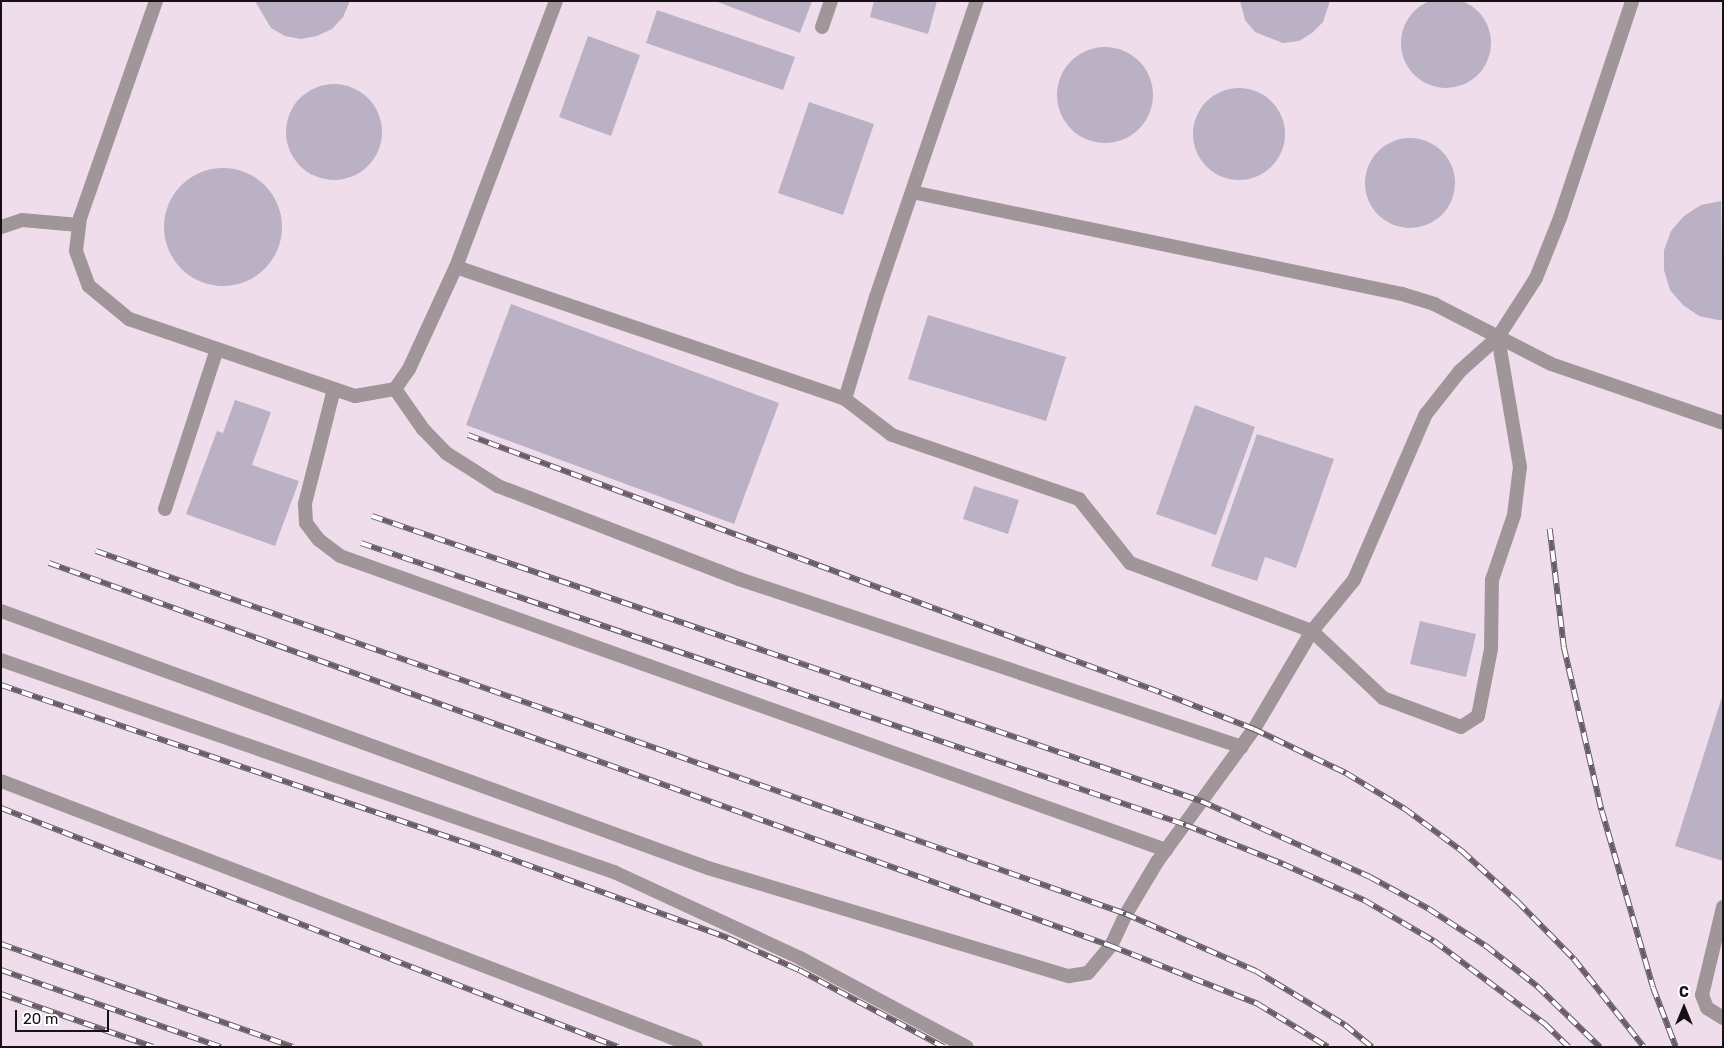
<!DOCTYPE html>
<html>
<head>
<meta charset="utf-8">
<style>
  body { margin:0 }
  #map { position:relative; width:1724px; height:1048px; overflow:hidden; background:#f0ddec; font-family:Rubik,sans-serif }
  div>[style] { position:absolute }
  .building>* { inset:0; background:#bab1c5 }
  .round { border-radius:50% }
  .service>* { height:14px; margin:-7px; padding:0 7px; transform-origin:7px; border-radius:7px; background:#a09699 }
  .rail>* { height:5.5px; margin-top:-2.75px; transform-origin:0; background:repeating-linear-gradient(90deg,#fff 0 11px,#685d66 0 22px); box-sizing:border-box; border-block:1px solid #685d66 }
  span { translate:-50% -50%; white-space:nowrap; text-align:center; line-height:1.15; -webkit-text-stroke:4.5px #fff; paint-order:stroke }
  .frame { position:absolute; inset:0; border:2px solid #171116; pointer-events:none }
  .north { position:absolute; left:1659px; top:983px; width:50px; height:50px; -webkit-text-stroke:4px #fff; paint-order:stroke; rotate:0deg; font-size:14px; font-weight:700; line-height:20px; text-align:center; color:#171116 }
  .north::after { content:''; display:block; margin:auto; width:18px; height:22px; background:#171116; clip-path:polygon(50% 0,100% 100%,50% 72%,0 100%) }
  .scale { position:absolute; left:15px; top:1010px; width:94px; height:22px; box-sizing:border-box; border:2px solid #171116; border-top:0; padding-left:6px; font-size:15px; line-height:18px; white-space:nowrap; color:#171116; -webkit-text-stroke:4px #fff; paint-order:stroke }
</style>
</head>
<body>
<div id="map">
  <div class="building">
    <i class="round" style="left:1401px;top:-2px;width:90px;height:90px"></i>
    <i style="clip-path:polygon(255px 1px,350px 1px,343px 17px,332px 29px,317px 36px,301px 39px,285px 36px,271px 28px)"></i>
    <i style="clip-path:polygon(715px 1px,812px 1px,800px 33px)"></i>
    <i style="clip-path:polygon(874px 1px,937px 1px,928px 34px,870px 17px)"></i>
    <i style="clip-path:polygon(1240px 1px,1330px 1px,1323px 22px,1312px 33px,1299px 41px,1283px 43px,1255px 32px,1245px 20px)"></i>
    <i style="clip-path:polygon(657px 10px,795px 57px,783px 90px,646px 43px)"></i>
    <i style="clip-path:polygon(588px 36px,640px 55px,611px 136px,559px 117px)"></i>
    <i class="round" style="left:1057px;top:47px;width:96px;height:96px"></i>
    <i class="round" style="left:286px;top:84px;width:96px;height:96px"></i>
    <i class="round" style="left:1193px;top:88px;width:92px;height:92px"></i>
    <i style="clip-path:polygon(809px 102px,874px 124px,843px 215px,778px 193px)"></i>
    <i class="round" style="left:1365px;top:138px;width:90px;height:90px"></i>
    <i class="round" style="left:164px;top:168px;width:118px;height:118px"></i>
    <i style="clip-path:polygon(1721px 201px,1723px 320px,1718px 320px,1699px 316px,1683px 305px,1670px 290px,1664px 270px,1664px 250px,1671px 231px,1684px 216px,1701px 205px)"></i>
    <i style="clip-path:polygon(511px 304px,779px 403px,734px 524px,466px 425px)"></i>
    <i style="clip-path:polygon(928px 315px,1066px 357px,1046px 421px,908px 379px)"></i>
    <i style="clip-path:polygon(235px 400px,271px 412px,252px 465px,299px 481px,275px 546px,186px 514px,217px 431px,223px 433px)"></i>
    <i style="clip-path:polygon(1195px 405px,1255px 427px,1216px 535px,1156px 514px)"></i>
    <i style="clip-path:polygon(1257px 434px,1334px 459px,1296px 568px,1265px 557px,1257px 581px,1211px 566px)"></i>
    <i style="clip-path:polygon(974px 486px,1019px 500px,1008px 534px,963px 519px)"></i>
    <i style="clip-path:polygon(1420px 621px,1476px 634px,1466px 677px,1410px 664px)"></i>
    <i style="clip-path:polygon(1722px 697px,1723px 697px,1723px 861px,1675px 846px)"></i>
  </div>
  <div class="service">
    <i style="left:156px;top:1px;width:230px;rotate:109.3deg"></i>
    <i style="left:80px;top:218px;width:33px;rotate:97deg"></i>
    <i style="left:76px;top:251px;width:37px;rotate:70deg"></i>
    <i style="left:89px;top:286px;width:52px;rotate:39.5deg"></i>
    <i style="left:129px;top:319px;width:239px;rotate:18.8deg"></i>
    <i style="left:355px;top:396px;width:41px;rotate:-9.9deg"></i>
    <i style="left:395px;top:389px;width:24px;rotate:-55deg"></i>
    <i style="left:409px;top:369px;width:112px;rotate:-65.3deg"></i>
    <i style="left:456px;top:267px;width:411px;rotate:18.7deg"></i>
    <i style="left:845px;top:399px;width:107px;rotate:-73.1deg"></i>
    <i style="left:876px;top:297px;width:313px;rotate:-71.2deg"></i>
    <i style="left:822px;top:27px;width:28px;rotate:-71deg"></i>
    <i style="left:912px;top:192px;width:501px;rotate:11.76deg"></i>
    <i style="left:1402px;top:294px;width:34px;rotate:17deg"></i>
    <i style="left:1434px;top:304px;width:131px;rotate:27.1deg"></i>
    <i style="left:1551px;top:364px;width:182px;rotate:18.9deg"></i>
    <i style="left:1px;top:227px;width:22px;rotate:-18deg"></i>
    <i style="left:22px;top:220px;width:57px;rotate:5deg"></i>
    <i style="left:456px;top:267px;width:284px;rotate:-69.4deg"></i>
    <i style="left:334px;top:389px;width:119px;rotate:104.2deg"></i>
    <i style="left:305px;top:504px;width:19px;rotate:87deg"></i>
    <i style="left:306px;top:523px;width:21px;rotate:53deg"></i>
    <i style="left:319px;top:540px;width:26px;rotate:37deg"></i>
    <i style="left:340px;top:556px;width:877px;rotate:19.59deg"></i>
    <i style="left:395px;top:389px;width:49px;rotate:55deg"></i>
    <i style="left:423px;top:429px;width:33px;rotate:46deg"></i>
    <i style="left:446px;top:453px;width:62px;rotate:32.4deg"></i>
    <i style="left:498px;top:486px;width:258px;rotate:21.1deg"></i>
    <i style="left:739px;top:579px;width:530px;rotate:18.47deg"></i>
    <i style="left:845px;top:399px;width:59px;rotate:37.5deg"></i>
    <i style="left:892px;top:435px;width:198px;rotate:18.9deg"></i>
    <i style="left:1079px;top:499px;width:82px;rotate:51.4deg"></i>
    <i style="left:1130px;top:563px;width:194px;rotate:20.5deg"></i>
    <i style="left:1312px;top:631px;width:66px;rotate:-50.5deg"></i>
    <i style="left:1354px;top:580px;width:181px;rotate:-66.6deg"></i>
    <i style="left:1426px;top:414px;width:55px;rotate:-51.7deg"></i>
    <i style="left:1460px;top:371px;width:51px;rotate:-41.8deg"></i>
    <i style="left:1498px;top:337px;width:70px;rotate:-57.2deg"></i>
    <i style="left:1536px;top:278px;width:65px;rotate:-68.2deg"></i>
    <i style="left:1560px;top:218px;width:229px;rotate:-71.6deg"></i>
    <i style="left:165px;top:509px;width:168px;rotate:-72deg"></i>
    <i style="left:1px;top:611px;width:752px;rotate:19.98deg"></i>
    <i style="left:708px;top:868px;width:377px;rotate:16.7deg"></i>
    <i style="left:1069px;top:976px;width:19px;rotate:-9deg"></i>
    <i style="left:1088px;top:973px;width:35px;rotate:-50deg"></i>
    <i style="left:1111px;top:946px;width:35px;rotate:-65deg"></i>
    <i style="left:1126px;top:914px;width:61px;rotate:-59.2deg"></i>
    <i style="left:1157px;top:862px;width:165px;rotate:-53.9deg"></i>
    <i style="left:1254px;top:729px;width:114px;rotate:-59.4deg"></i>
    <i style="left:1312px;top:631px;width:98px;rotate:43.3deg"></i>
    <i style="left:1383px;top:698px;width:83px;rotate:20.4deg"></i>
    <i style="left:1461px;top:727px;width:20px;rotate:-33deg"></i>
    <i style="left:1478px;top:716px;width:68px;rotate:-79deg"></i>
    <i style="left:1491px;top:649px;width:69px;rotate:-89.2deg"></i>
    <i style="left:1492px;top:580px;width:69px;rotate:-71.3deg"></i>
    <i style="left:1514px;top:515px;width:48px;rotate:-82.9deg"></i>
    <i style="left:1520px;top:467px;width:132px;rotate:-99.6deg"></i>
    <i style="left:1px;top:660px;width:649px;rotate:19.08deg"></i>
    <i style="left:614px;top:872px;width:205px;rotate:24.8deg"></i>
    <i style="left:800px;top:958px;width:189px;rotate:28.1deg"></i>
    <i style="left:1px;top:781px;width:744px;rotate:20.94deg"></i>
    <i style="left:1723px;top:907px;width:90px;rotate:103.4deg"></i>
    <i style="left:1702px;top:995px;width:14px;rotate:69deg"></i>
    <i style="left:1707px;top:1008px;width:19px;rotate:32deg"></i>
  </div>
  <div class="rail">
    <i style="left:468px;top:435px;width:740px;rotate:20.39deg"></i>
    <i style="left:1162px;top:693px;width:99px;rotate:21.4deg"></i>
    <i style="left:1254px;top:729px;width:102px;rotate:25.6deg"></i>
    <i style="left:1346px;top:773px;width:69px;rotate:31.4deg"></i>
    <i style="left:1405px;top:809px;width:71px;rotate:36.4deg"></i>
    <i style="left:1462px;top:851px;width:74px;rotate:42.3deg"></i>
    <i style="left:1517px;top:901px;width:81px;rotate:45.5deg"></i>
    <i style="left:1574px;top:959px;width:112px;rotate:51.5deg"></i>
    <i style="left:372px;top:516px;width:877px;rotate:18.97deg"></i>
    <i style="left:1201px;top:801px;width:185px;rotate:24.2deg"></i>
    <i style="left:1370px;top:877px;width:67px;rotate:28.5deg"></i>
    <i style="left:1429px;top:909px;width:68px;rotate:33deg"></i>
    <i style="left:1486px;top:946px;width:65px;rotate:38.1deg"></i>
    <i style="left:1537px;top:986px;width:88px;rotate:44.1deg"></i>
    <i style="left:1550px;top:529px;width:119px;rotate:83.2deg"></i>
    <i style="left:1564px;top:647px;width:168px;rotate:77deg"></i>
    <i style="left:1602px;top:811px;width:183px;rotate:73.8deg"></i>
    <i style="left:1653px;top:987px;width:64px;rotate:69deg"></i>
    <i style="left:361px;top:543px;width:872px;rotate:18.87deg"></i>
    <i style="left:1186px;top:825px;width:105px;rotate:21.9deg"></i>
    <i style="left:1283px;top:864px;width:89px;rotate:24deg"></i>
    <i style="left:1364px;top:900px;width:81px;rotate:30.4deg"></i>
    <i style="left:1434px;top:941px;width:139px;rotate:36.8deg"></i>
    <i style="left:1545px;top:1024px;width:33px;rotate:44deg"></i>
    <i style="left:96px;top:551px;width:1092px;rotate:19.41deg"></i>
    <i style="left:1126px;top:914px;width:142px;rotate:23.7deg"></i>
    <i style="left:1256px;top:971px;width:104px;rotate:31.2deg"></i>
    <i style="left:1345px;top:1025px;width:35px;rotate:39deg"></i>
    <i style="left:49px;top:563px;width:1129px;rotate:19.83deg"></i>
    <i style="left:1111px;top:946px;width:158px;rotate:21.5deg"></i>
    <i style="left:1258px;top:1004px;width:82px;rotate:31.6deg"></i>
    <i style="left:1px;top:685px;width:507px;rotate:18.76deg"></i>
    <i style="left:481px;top:848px;width:263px;rotate:20deg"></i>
    <i style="left:728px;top:938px;width:78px;rotate:24.3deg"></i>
    <i style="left:799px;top:970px;width:164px;rotate:28deg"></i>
    <i style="left:1px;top:808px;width:662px;rotate:21.17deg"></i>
    <i style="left:1px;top:944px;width:310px;rotate:19.4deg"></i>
    <i style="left:1px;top:970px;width:233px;rotate:19.3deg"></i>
    <i style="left:1px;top:994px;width:161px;rotate:19.2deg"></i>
  </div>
  <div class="frame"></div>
  <div class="north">С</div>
  <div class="scale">20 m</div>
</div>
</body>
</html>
